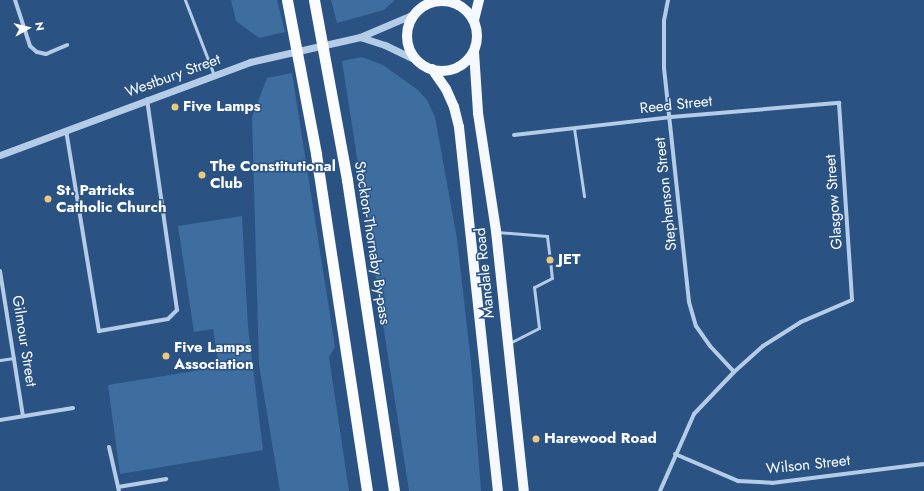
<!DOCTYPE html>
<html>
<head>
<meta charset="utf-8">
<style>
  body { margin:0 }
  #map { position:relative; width:924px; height:491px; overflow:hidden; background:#2a5384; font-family:Jost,sans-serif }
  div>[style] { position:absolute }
  .green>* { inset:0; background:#3e6da0 }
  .service>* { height:3px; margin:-1.5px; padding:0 1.5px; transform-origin:1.5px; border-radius:1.5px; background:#b4cce7 }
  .minor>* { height:4px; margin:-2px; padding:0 2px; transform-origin:2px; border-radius:2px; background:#b4cce7 }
  .tertiary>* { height:7px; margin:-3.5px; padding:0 3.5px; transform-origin:3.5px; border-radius:3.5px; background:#b4cce7 }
  .primary>* { height:10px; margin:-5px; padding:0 5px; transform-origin:5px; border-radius:5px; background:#f5f9fe }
  .primary>.ring { margin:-5px; padding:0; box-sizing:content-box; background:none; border:10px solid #f5f9fe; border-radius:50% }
  .trunk>* { height:11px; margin:-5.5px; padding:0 5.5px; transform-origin:5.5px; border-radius:5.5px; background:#fafcfe }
  .dots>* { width:11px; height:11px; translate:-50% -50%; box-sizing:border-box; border:2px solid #2a5384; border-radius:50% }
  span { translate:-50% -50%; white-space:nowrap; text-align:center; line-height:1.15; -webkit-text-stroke:3px #2a5384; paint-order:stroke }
  .street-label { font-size:15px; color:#fff }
  .poi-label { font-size:15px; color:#fff; font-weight:700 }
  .left { translate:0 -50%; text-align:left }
  .north { position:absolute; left:8px; top:8px; width:40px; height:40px; -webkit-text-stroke:3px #2a5384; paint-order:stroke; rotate:82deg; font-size:11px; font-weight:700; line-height:16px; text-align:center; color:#fff }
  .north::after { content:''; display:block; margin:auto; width:14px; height:18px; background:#fff; clip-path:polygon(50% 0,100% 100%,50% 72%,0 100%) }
</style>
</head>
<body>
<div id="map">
  <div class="green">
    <i style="clip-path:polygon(231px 0,277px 0,285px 32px,259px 38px,236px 21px)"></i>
    <i style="clip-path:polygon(331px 0,395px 0,384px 10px,337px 23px)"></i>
    <i style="clip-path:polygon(362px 57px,383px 65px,418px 90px,427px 100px,435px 117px,457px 239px,471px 362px,481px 491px,409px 491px,342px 61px)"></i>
    <i style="clip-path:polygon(292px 73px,335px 347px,329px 357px,349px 491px,280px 491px,259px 365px,252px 117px,267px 78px)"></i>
    <i style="clip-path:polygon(242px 216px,248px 327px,263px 450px,120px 474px,108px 385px,219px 367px,213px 329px,194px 332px,178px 226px)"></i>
  </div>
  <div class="service">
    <i style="left:185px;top:0;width:80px;rotate:68.9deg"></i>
    <i style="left:574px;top:128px;width:69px;rotate:81.6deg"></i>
    <i style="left:497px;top:232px;width:50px;rotate:4.6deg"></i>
    <i style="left:547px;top:236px;width:24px;rotate:83deg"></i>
    <i style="left:550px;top:260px;width:18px;rotate:84deg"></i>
    <i style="left:552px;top:278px;width:20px;rotate:153deg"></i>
    <i style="left:534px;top:287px;width:41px;rotate:83deg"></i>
    <i style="left:539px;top:328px;width:33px;rotate:153deg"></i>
    <i style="left:0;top:360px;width:14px;rotate:-8deg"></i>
  </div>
  <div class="minor">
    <i style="left:15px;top:0;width:48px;rotate:71.9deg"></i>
    <i style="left:30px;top:46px;width:9px;rotate:41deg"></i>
    <i style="left:37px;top:52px;width:9px;rotate:13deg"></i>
    <i style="left:46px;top:54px;width:23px;rotate:-23deg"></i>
    <i style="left:668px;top:0;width:21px;rotate:101deg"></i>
    <i style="left:664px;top:21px;width:47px;rotate:90deg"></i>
    <i style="left:664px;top:68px;width:235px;rotate:83.9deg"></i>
    <i style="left:689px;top:302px;width:25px;rotate:74deg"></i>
    <i style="left:696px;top:326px;width:24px;rotate:55deg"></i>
    <i style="left:710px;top:346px;width:35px;rotate:47deg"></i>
    <i style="left:66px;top:130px;width:204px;rotate:80.7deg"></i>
    <i style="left:99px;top:331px;width:70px;rotate:-9.9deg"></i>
    <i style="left:168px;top:319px;width:13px;rotate:-45deg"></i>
    <i style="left:177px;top:310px;width:213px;rotate:-98.1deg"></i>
    <i style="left:514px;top:135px;width:158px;rotate:-6.5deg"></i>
    <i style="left:671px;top:117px;width:169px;rotate:-4.8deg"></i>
    <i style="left:839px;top:103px;width:197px;rotate:86.2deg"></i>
    <i style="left:852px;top:300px;width:56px;rotate:156.7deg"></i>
    <i style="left:801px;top:322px;width:45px;rotate:147.7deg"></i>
    <i style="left:763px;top:346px;width:39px;rotate:138deg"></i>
    <i style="left:734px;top:372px;width:58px;rotate:133.6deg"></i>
    <i style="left:694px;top:414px;width:84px;rotate:113.8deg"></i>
    <i style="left:0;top:271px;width:147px;rotate:81deg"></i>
    <i style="left:0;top:420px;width:74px;rotate:-9.3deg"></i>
    <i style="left:109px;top:447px;width:45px;rotate:77.2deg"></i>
    <i style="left:675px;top:454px;width:69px;rotate:23.2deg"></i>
    <i style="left:738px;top:481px;width:34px;rotate:3deg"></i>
    <i style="left:772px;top:483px;width:153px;rotate:-7.1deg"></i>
    <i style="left:118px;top:487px;width:49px;rotate:-9.5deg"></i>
  </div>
  <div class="tertiary">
    <i style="left:360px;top:37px;width:26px;rotate:18deg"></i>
    <i style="left:385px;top:45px;width:34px;rotate:26deg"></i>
    <i style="left:0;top:155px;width:267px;rotate:-20.4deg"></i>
    <i style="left:250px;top:62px;width:113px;rotate:-12.8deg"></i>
    <i style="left:360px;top:37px;width:59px;rotate:-23.1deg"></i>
  </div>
  <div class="primary">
    <i class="ring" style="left:407px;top:1px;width:60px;height:60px"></i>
    <i style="left:474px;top:20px;width:21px;rotate:-76deg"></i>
    <i style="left:474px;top:52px;width:61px;rotate:86.2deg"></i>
    <i style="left:478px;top:113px;width:119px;rotate:81.3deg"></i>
    <i style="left:496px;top:231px;width:262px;rotate:83.9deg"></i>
    <i style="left:432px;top:69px;width:24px;rotate:55deg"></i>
    <i style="left:446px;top:89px;width:20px;rotate:66deg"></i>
    <i style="left:454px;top:107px;width:21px;rotate:76deg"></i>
    <i style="left:459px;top:127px;width:366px;rotate:83.9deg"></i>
  </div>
  <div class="trunk">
    <i style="left:287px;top:0;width:157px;rotate:79.3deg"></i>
    <i style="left:316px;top:154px;width:341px;rotate:81.4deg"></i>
    <i style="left:314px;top:0;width:183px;rotate:79.6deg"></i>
    <i style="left:347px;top:180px;width:315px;rotate:81.4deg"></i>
  </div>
  <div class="dots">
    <i style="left:175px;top:107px;background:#edca7b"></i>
    <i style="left:202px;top:175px;background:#edca7b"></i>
    <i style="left:48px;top:199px;background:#edca7b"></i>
    <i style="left:550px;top:260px;background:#edca7b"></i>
    <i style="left:166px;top:356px;background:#edca7b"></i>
    <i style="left:536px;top:439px;background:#edca7b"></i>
  </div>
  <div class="street-label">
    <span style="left:173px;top:76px;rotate:-20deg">Westbury Street</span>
    <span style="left:676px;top:105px;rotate:-6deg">Reed Street</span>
    <span style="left:666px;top:194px;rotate:-96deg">Stephenson Street</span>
    <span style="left:834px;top:202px;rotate:-94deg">Glasgow Street</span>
    <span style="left:372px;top:243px;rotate:81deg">Stockton-Thornaby By-pass</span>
    <span style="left:485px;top:273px;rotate:-96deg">Mandale Road</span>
    <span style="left:24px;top:341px;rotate:81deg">Gilmour Street</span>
    <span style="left:808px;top:465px;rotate:-6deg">Wilson Street</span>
  </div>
  <div class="poi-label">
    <span class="left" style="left:183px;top:107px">Five Lamps</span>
    <span class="left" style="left:210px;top:175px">The Constitutional<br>Club</span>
    <span class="left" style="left:56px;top:199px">St. Patricks<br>Catholic Church</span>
    <span class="left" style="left:558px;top:260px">JET</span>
    <span class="left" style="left:174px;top:356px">Five Lamps<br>Association</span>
    <span class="left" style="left:544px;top:439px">Harewood Road</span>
  </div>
  <div class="north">N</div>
</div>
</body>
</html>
